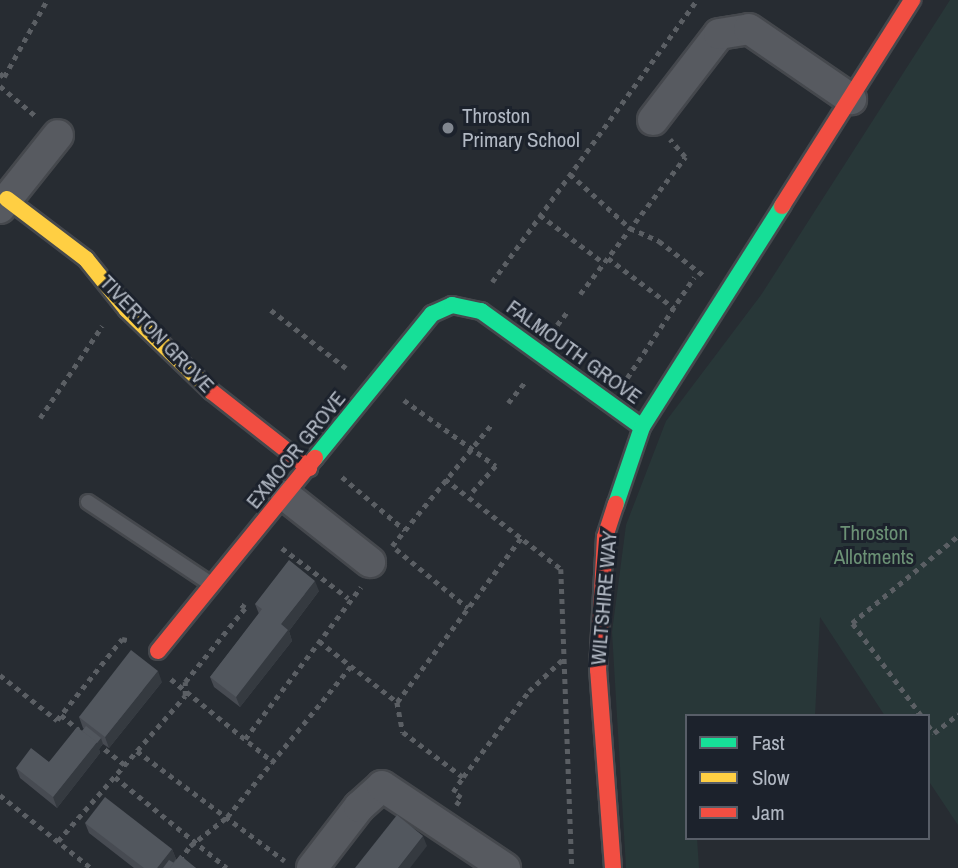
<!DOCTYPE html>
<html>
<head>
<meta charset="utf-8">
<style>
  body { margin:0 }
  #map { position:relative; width:958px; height:868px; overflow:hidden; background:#272c32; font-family:"Archivo Narrow",sans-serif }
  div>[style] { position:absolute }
  .green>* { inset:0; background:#283738 }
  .path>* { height:4.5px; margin-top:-2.25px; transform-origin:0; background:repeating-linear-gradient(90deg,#5b5f64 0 5px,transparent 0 10px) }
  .roads { filter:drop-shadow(2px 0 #45484d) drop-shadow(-2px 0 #45484d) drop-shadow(0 2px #45484d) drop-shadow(0 -2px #45484d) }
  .lane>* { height:14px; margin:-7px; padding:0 7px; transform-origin:7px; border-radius:7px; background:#575a60 }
  .street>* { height:30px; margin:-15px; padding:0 15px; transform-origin:15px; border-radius:15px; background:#575a60 }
  .fast>* { height:16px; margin:-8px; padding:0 8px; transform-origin:8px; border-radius:8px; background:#16e098 }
  .slow>* { height:16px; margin:-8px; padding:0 8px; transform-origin:8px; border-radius:8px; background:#ffcf43 }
  .jam>* { height:16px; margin:-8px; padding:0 8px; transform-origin:8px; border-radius:8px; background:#f24e42 }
  .wall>* { inset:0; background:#474b52 }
  .shaded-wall>* { inset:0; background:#353a40 }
  .building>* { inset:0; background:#52575e }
  .dots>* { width:19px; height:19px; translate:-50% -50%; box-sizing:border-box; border:4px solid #1c222c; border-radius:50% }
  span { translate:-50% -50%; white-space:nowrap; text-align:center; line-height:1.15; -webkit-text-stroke:6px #1c222c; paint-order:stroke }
  .poi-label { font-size:21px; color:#b1b8c3 }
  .left { translate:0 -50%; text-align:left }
  .street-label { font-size:21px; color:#b1b8c3 }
  .park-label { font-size:21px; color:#6b9175 }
  .legend { position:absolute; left:685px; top:714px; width:245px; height:126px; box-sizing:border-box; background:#1c222c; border:2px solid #585e68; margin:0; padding:9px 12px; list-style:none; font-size:21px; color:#b1b8c3 }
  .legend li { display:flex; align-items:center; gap:14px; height:35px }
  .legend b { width:35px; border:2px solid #585e68 }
</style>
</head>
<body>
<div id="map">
  <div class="green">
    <i style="clip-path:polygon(950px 0,958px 0,958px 825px,928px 780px,928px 716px,885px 716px,820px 617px,815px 716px,687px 716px,687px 838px,697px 838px,699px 868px,626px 868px,612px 632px,626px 525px,666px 421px,761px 295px)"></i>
  </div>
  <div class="path">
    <i style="left:0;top:73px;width:6px;rotate:45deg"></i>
    <i style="left:4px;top:77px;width:88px;rotate:-60.8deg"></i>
    <i style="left:0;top:86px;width:48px;rotate:40deg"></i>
    <i style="left:570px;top:174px;width:81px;rotate:42deg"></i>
    <i style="left:630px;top:228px;width:32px;rotate:24deg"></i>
    <i style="left:659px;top:241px;width:56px;rotate:37.7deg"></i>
    <i style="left:540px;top:215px;width:80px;rotate:36.9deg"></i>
    <i style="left:608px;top:258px;width:83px;rotate:37.1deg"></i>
    <i style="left:492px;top:282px;width:349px;rotate:-54deg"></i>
    <i style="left:580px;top:294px;width:173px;rotate:-52.5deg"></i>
    <i style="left:685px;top:157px;width:23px;rotate:-131deg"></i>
    <i style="left:271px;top:310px;width:95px;rotate:37.7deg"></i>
    <i style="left:557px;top:325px;width:18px;rotate:-52deg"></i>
    <i style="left:627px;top:378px;width:121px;rotate:-56.4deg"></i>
    <i style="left:404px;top:400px;width:113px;rotate:35.7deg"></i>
    <i style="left:496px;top:466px;width:39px;rotate:132deg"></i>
    <i style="left:508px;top:403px;width:26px;rotate:-51deg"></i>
    <i style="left:40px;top:418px;width:111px;rotate:-56deg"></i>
    <i style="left:342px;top:477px;width:82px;rotate:40.1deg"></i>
    <i style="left:445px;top:479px;width:147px;rotate:37.8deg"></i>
    <i style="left:561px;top:569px;width:299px;rotate:87.9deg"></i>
    <i style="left:392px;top:546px;width:156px;rotate:-50.7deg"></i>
    <i style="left:282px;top:548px;width:83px;rotate:37.1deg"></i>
    <i style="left:396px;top:549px;width:93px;rotate:39.3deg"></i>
    <i style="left:319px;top:641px;width:99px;rotate:38deg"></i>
    <i style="left:397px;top:702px;width:31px;rotate:79deg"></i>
    <i style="left:403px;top:732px;width:75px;rotate:36.9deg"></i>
    <i style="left:463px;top:777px;width:108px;rotate:-52.5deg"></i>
    <i style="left:529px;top:691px;width:47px;rotate:-43.3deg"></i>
    <i style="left:0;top:675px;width:73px;rotate:38.3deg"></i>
    <i style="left:57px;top:720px;width:104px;rotate:-51.3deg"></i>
    <i style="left:122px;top:639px;width:5px;rotate:11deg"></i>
    <i style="left:171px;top:679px;width:132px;rotate:39.1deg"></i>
    <i style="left:397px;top:702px;width:207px;rotate:-52.9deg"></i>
    <i style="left:61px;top:715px;width:23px;rotate:40deg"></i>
    <i style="left:921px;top:716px;width:116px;rotate:-126.6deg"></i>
    <i style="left:852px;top:623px;width:137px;rotate:-39.4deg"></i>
    <i style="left:928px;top:725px;width:10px;rotate:53deg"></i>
    <i style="left:934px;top:733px;width:31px;rotate:-38deg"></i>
    <i style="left:245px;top:739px;width:191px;rotate:-52.7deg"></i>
    <i style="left:97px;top:743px;width:36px;rotate:38deg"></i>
    <i style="left:137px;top:751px;width:184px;rotate:36.6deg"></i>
    <i style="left:115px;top:777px;width:144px;rotate:39.1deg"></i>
    <i style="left:0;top:795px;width:117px;rotate:38.7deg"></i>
    <i style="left:456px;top:805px;width:9px;rotate:-54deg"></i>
    <i style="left:461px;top:798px;width:10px;rotate:-143deg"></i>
    <i style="left:453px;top:792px;width:18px;rotate:-56deg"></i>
    <i style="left:58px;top:841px;width:193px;rotate:-48.8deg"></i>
    <i style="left:185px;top:696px;width:14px;rotate:-90deg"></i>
    <i style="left:185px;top:682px;width:95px;rotate:-51deg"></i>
    <i style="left:245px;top:608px;width:9px;rotate:-144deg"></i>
    <i style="left:173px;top:868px;width:28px;rotate:-52deg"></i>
    <i style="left:190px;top:846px;width:47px;rotate:-38.1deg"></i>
    <i style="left:227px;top:817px;width:195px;rotate:-50.6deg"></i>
  </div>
  <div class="roads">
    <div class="lane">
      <i style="left:88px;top:502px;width:148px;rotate:33.7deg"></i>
    </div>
    <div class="street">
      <i style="left:653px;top:120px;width:108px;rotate:-52.5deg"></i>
      <i style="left:719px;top:34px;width:30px;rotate:-9deg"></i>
      <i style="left:749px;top:29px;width:124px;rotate:34.5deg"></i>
      <i style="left:0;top:208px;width:93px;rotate:-51.5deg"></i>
      <i style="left:286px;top:496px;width:107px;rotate:38.2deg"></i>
      <i style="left:312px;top:868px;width:77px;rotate:-52.4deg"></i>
      <i style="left:359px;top:807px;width:31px;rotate:-42deg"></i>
      <i style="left:382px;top:786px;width:148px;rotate:33.7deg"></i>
    </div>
    <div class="fast">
      <i style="left:315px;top:458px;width:186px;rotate:-50.9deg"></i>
      <i style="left:432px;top:314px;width:22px;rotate:-24deg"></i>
      <i style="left:452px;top:305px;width:30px;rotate:12deg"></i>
      <i style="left:481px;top:311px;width:198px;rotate:35.8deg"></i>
      <i style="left:616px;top:504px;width:81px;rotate:-71.3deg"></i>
      <i style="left:642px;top:427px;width:262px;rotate:-57.6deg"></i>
    </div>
    <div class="slow">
      <i style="left:7px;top:199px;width:99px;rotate:37.2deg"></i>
      <i style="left:86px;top:259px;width:65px;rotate:51.2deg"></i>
      <i style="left:127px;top:310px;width:117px;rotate:44deg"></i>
    </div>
    <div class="jam">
      <i style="left:782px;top:206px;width:244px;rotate:-57.7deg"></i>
      <i style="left:211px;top:391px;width:125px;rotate:38.2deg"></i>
      <i style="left:158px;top:651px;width:249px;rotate:-50.9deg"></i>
      <i style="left:613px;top:868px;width:199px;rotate:-94.3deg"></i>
      <i style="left:598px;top:670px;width:133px;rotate:-87deg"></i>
      <i style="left:605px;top:537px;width:35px;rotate:-72deg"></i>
    </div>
  </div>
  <div class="wall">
    <i style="clip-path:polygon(319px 591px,289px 631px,292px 641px,240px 707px,214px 687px,210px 677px,259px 614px,255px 604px)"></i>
    <i style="clip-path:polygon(162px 682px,109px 748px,103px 744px,99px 749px,100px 753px,57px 808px,20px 778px,16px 768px,49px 762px,82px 731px,84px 729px,83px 728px,79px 717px)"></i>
    <i style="clip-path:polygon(85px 823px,172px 849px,176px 859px,196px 868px,134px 868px,89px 833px)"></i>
  </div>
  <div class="shaded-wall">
    <i style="clip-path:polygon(315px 581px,319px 591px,289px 631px,292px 641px,240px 707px,236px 697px,281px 624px)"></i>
    <i style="clip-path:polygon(158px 671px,162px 682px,109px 748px,105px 737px)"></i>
    <i style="clip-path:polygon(101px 738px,103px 744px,99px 749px,100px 753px,57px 808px,53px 797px,97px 742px)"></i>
    <i style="clip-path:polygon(423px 836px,427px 846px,410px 868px,398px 868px)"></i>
    <i style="clip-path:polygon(172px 849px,176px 859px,169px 868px,157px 868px)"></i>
  </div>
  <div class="building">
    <i style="clip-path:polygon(289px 560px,315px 581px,281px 624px,288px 630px,236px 697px,210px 677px,262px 609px,255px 604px)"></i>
    <i style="clip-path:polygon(131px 650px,158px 671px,105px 737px,79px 717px)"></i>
    <i style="clip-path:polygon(86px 726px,101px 738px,97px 743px,82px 731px)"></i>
    <i style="clip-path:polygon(77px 727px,97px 742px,53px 797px,16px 768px,31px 748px,49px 762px)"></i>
    <i style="clip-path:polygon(105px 797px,172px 849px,157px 868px,144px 868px,85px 823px)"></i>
    <i style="clip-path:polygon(397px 815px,423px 836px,398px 868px,355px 868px)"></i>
    <i style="clip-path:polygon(180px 855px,196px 868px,170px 868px)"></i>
    <i style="clip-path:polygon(169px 860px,174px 863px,170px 868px,163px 868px)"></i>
  </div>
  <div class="dots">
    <i style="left:448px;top:128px;background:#818790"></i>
  </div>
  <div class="poi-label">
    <span class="left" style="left:462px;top:128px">Throston<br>Primary School</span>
  </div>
  <div class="street-label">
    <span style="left:157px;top:334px;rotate:46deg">TIVERTON GROVE</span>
    <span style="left:574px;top:352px;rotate:36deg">FALMOUTH GROVE</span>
    <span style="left:296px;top:450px;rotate:-51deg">EXMOOR GROVE</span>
    <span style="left:604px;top:598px;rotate:-85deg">WILTSHIRE WAY</span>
  </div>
  <div class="park-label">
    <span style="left:874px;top:545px">Throston<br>Allotments</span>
  </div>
  <ul class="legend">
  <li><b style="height:9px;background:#16e098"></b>Fast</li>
  <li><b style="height:9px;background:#ffcf43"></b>Slow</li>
  <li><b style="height:9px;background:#f24e42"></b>Jam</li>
  </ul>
</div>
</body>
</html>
